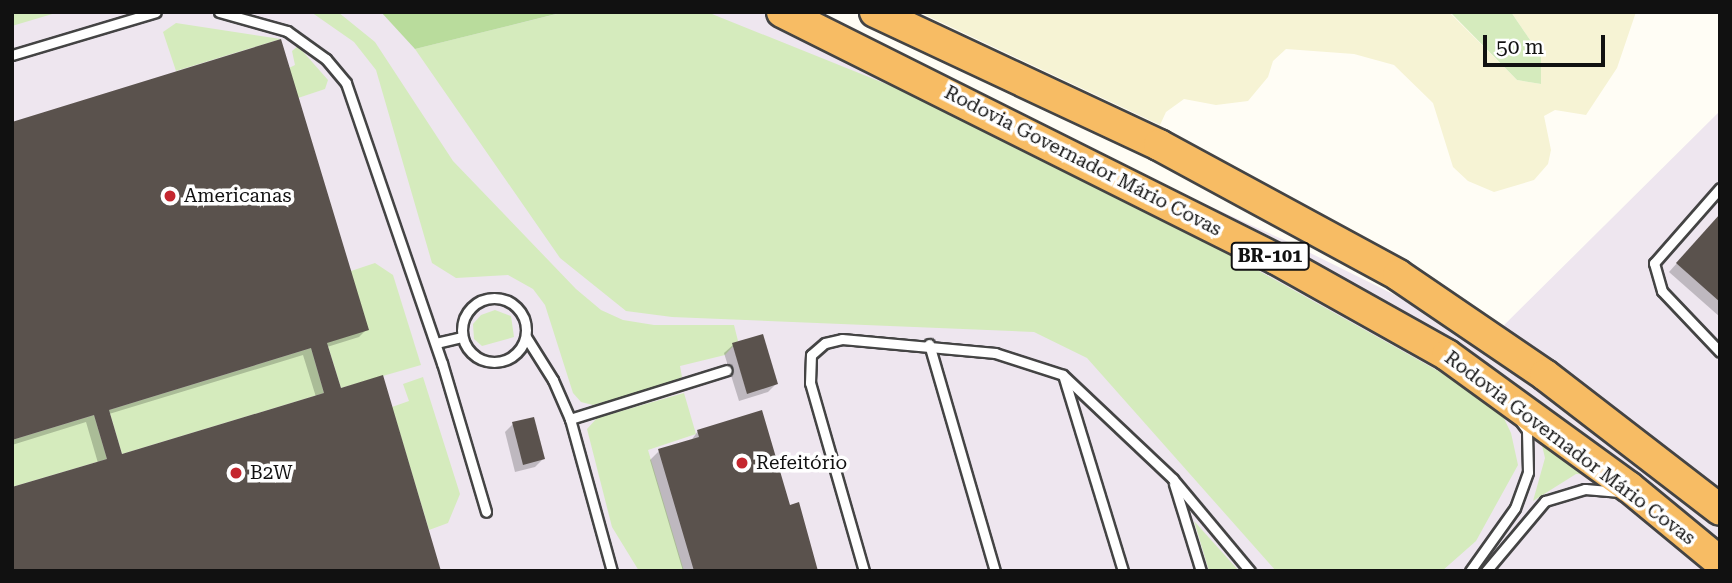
<!DOCTYPE html>
<html>
<head>
<meta charset="utf-8">
<style>
  body { margin:0 }
  #map { position:relative; width:1732px; height:583px; overflow:hidden; background:#fffdf5; font-family:"Roboto Serif",serif }
  div>[style] { position:absolute }
  .industrial>* { inset:0; background:#eee6ef }
  .farmland>* { inset:0; background:#f6f3d4 }
  .green>* { inset:0; background:#d5ebbd }
  .forest>* { inset:0; background:#b9dc9c }
  .shadow>* { inset:0; background:#0003 }
  .building>* { inset:0; background:#5a524d }
  .roads { filter:drop-shadow(2px 0 #444) drop-shadow(-2px 0 #444) drop-shadow(0 2px #444) drop-shadow(0 -2px #444) }
  .service>* { height:9px; margin:-4.5px; padding:0 4.5px; transform-origin:4.5px; border-radius:4.5px; background:#fff }
  .service>.ring { margin:-4.5px; padding:0; box-sizing:content-box; background:none; border:9px solid #fff; border-radius:50% }
  .trunk>* { height:30px; margin:-15px; padding:0 15px; transform-origin:15px; border-radius:15px; background:#f7bc64 }
  .dots>* { width:19px; height:19px; translate:-50% -50%; box-sizing:border-box; border:4px solid #fff; border-radius:50% }
  span { translate:-50% -50%; white-space:nowrap; text-align:center; line-height:1.15; -webkit-text-stroke:7px #fff; paint-order:stroke }
  .shield-label span { padding:2px 5px; background:#fff; border:2px solid; border-radius:5px; -webkit-text-stroke-width:0 }
  .shield-label { font-size:18px; color:#111; font-weight:700 }
  .street-label { font-size:19px; color:#111 }
  .poi-label { font-size:19px; color:#111 }
  .left { translate:0 -50%; text-align:left }
  .frame { position:absolute; inset:0; border:14px solid #111; pointer-events:none }
  .scale { position:absolute; left:1483px; top:35px; width:122px; height:32px; box-sizing:border-box; border:4px solid #111; border-top:0; padding-left:9px; font-size:21px; line-height:24px; white-space:nowrap; color:#111; -webkit-text-stroke:5px #fff; paint-order:stroke }
</style>
</head>
<body>
<div id="map">
  <div class="industrial">
    <i style="clip-path:polygon(12px 12px,782px 12px,1284px 240px,1488px 341px,1720px 111px,1720px 571px,12px 571px)"></i>
  </div>
  <div class="farmland">
    <i style="clip-path:polygon(919px 12px,1449px 12px,1517px 80px,1541px 84px,1541px 56px,1511px 12px,1636px 12px,1617px 68px,1586px 115px,1555px 110px,1544px 116px,1551px 150px,1548px 164px,1534px 180px,1494px 192px,1468px 181px,1453px 167px,1433px 103px,1394px 65px,1354px 54px,1286px 49px,1273px 61px,1268px 77px,1248px 101px,1216px 105px,1184px 99px,1166px 112px,1160px 125px)"></i>
  </div>
  <div class="green">
    <i style="clip-path:polygon(12px 12px,59px 12px,12px 26px)"></i>
    <i style="clip-path:polygon(311px 12px,338px 12px,375px 42px,453px 161px,576px 289px,601px 310px,623px 320px,654px 325px,734px 325px,738px 341px,725px 355px,680px 366px,682px 377px,669px 384px,593px 405px,581px 402px,573px 393px,545px 305px,533px 289px,508px 275px,456px 278px,432px 263px,376px 70px,354px 42px)"></i>
    <i style="clip-path:polygon(565px 12px,707px 12px,916px 96px,1182px 228px,1474px 391px,1500px 410px,1511px 433px,1518px 465px,1476px 541px,1442px 571px,1276px 571px,1087px 358px,1034px 332px,672px 317px,626px 311px,560px 258px,415px 49px)"></i>
    <i style="clip-path:polygon(1450px 12px,1511px 12px,1541px 56px,1541px 84px,1517px 80px)"></i>
    <i style="clip-path:polygon(176px 23px,281px 39px,176px 71px,163px 32px)"></i>
    <i style="clip-path:polygon(298px 46px,328px 80px,325px 89px,298px 98px,289px 68px,295px 65px,292px 51px)"></i>
    <i style="clip-path:polygon(375px 263px,393px 275px,421px 365px,341px 388px,327px 343px,351px 271px)"></i>
    <i style="clip-path:polygon(495px 310px,511px 316px,514px 337px,482px 346px,474px 339px,473px 324px,481px 315px)"></i>
    <i style="clip-path:polygon(311px 348px,324px 393px,122px 454px,109px 410px)"></i>
    <i style="clip-path:polygon(423px 377px,460px 494px,448px 523px,429px 530px,392px 407px,409px 401px,403px 384px)"></i>
    <i style="clip-path:polygon(684px 393px,696px 434px,648px 450px,684px 571px,639px 571px,612px 527px,587px 429px,597px 418px)"></i>
    <i style="clip-path:polygon(94px 415px,107px 459px,12px 487px,12px 440px)"></i>
    <i style="clip-path:polygon(1538px 428px,1596px 475px,1576px 474px,1533px 501px,1545px 458px)"></i>
    <i style="clip-path:polygon(1194px 521px,1239px 571px,1209px 571px)"></i>
  </div>
  <div class="forest">
    <i style="clip-path:polygon(381px 12px,564px 12px,415px 49px)"></i>
  </div>
  <div class="shadow">
    <i style="clip-path:polygon(evenodd,279px 41px,367px 329px,359px 337px,327px 347px,340px 390px,382px 377px,439px 571px,12px 571px,12px 489px,98px 463px,86px 422px,12px 445px,12px 124px,279px 41px,303px 355px,316px 397px,121px 456px,109px 414px,303px 355px)"></i>
    <i style="clip-path:polygon(1720px 215px,1720px 317px,1669px 272px)"></i>
    <i style="clip-path:polygon(733px 345px,776px 384px,768px 392px,739px 401px,724px 353px)"></i>
    <i style="clip-path:polygon(513px 424px,543px 459px,535px 467px,515px 472px,505px 432px)"></i>
    <i style="clip-path:polygon(698px 431px,789px 507px,816px 571px,683px 571px,650px 460px,659px 451px,690px 442px)"></i>
  </div>
  <div class="building">
    <i style="clip-path:polygon(evenodd,281px 39px,369px 330px,327px 343px,341px 388px,383px 375px,441px 571px,12px 571px,12px 487px,107px 459px,94px 415px,12px 440px,12px 122px,281px 39px,311px 348px,324px 393px,122px 454px,109px 410px,311px 348px)"></i>
    <i style="clip-path:polygon(1720px 214px,1720px 302px,1676px 263px)"></i>
    <i style="clip-path:polygon(763px 334px,778px 384px,747px 394px,732px 343px)"></i>
    <i style="clip-path:polygon(762px 410px,790px 505px,799px 502px,818px 571px,694px 571px,658px 449px,699px 437px,697px 430px)"></i>
    <i style="clip-path:polygon(534px 417px,545px 459px,523px 465px,512px 422px)"></i>
  </div>
  <div class="roads">
    <div class="service">
      <i style="left:219px;top:12px;width:71px;rotate:15.6deg"></i>
      <i style="left:287px;top:31px;width:48px;rotate:35.7deg"></i>
      <i style="left:326px;top:59px;width:31px;rotate:50deg"></i>
      <i style="left:346px;top:83px;width:296px;rotate:71.1deg"></i>
      <i style="left:442px;top:363px;width:155px;rotate:73.5deg"></i>
      <i style="left:12px;top:55px;width:150px;rotate:-16.6deg"></i>
      <i style="left:1720px;top:188px;width:100px;rotate:131.3deg"></i>
      <i style="left:1654px;top:263px;width:29px;rotate:74deg"></i>
      <i style="left:1662px;top:291px;width:84px;rotate:46.4deg"></i>
      <i class="ring" style="left:462px;top:298px;width:55px;height:55px"></i>
      <i style="left:526px;top:337px;width:51px;rotate:57.9deg"></i>
      <i style="left:553px;top:380px;width:43px;rotate:66.4deg"></i>
      <i style="left:570px;top:419px;width:158px;rotate:74.6deg"></i>
      <i style="left:436px;top:343px;width:27px;rotate:-13deg"></i>
      <i style="left:929px;top:344px;width:236px;rotate:73.8deg"></i>
      <i style="left:1064px;top:378px;width:202px;rotate:73deg"></i>
      <i style="left:570px;top:419px;width:164px;rotate:-17.3deg"></i>
      <i style="left:1174px;top:484px;width:91px;rotate:72.8deg"></i>
      <i style="left:864px;top:571px;width:196px;rotate:-106deg"></i>
      <i style="left:810px;top:383px;width:28px;rotate:-88deg"></i>
      <i style="left:811px;top:355px;width:18px;rotate:-41deg"></i>
      <i style="left:825px;top:343px;width:17px;rotate:-13deg"></i>
      <i style="left:842px;top:339px;width:154px;rotate:5.2deg"></i>
      <i style="left:995px;top:353px;width:71px;rotate:17.9deg"></i>
      <i style="left:1063px;top:375px;width:151px;rotate:43.4deg"></i>
      <i style="left:1173px;top:479px;width:120px;rotate:50.1deg"></i>
      <i style="left:1470px;top:571px;width:77px;rotate:-54.5deg"></i>
      <i style="left:1515px;top:508px;width:38px;rotate:-70deg"></i>
      <i style="left:1528px;top:472px;width:42px;rotate:-91.4deg"></i>
      <i style="left:1527px;top:430px;width:10px;rotate:-127deg"></i>
      <i style="left:1486px;top:571px;width:92px;rotate:-49.9deg"></i>
      <i style="left:1545px;top:501px;width:42px;rotate:-16.7deg"></i>
      <i style="left:1585px;top:489px;width:32px;rotate:5deg"></i>
    </div>
    <div class="trunk">
      <i style="left:782px;top:12px;width:552px;rotate:26.57deg"></i>
      <i style="left:1276px;top:259px;width:196px;rotate:29.3deg"></i>
      <i style="left:1447px;top:355px;width:225px;rotate:36deg"></i>
      <i style="left:1629px;top:487px;width:118px;rotate:39.5deg"></i>
      <i style="left:875px;top:12px;width:314px;rotate:25.1deg"></i>
      <i style="left:1159px;top:145px;width:272px;rotate:28.5deg"></i>
      <i style="left:1398px;top:275px;width:178px;rotate:34.2deg"></i>
      <i style="left:1545px;top:375px;width:221px;rotate:37.6deg"></i>
    </div>
  </div>
  <div class="dots">
    <i style="left:170px;top:196px;background:#c4262e"></i>
    <i style="left:742px;top:463px;background:#c4262e"></i>
    <i style="left:236px;top:473px;background:#c4262e"></i>
  </div>
  <div class="shield-label">
    <span style="left:1270px;top:256px">BR-101</span>
  </div>
  <div class="street-label">
    <span style="left:1083px;top:161px;rotate:27deg">Rodovia Governador Mário Covas</span>
    <span style="left:1570px;top:448px;rotate:37deg">Rodovia Governador Mário Covas</span>
  </div>
  <div class="poi-label">
    <span class="left" style="left:184px;top:196px">Americanas</span>
    <span class="left" style="left:756px;top:463px">Refeitório</span>
    <span class="left" style="left:250px;top:473px">B2W</span>
  </div>
  <div class="frame"></div>
  <div class="scale">50 m</div>
</div>
</body>
</html>
